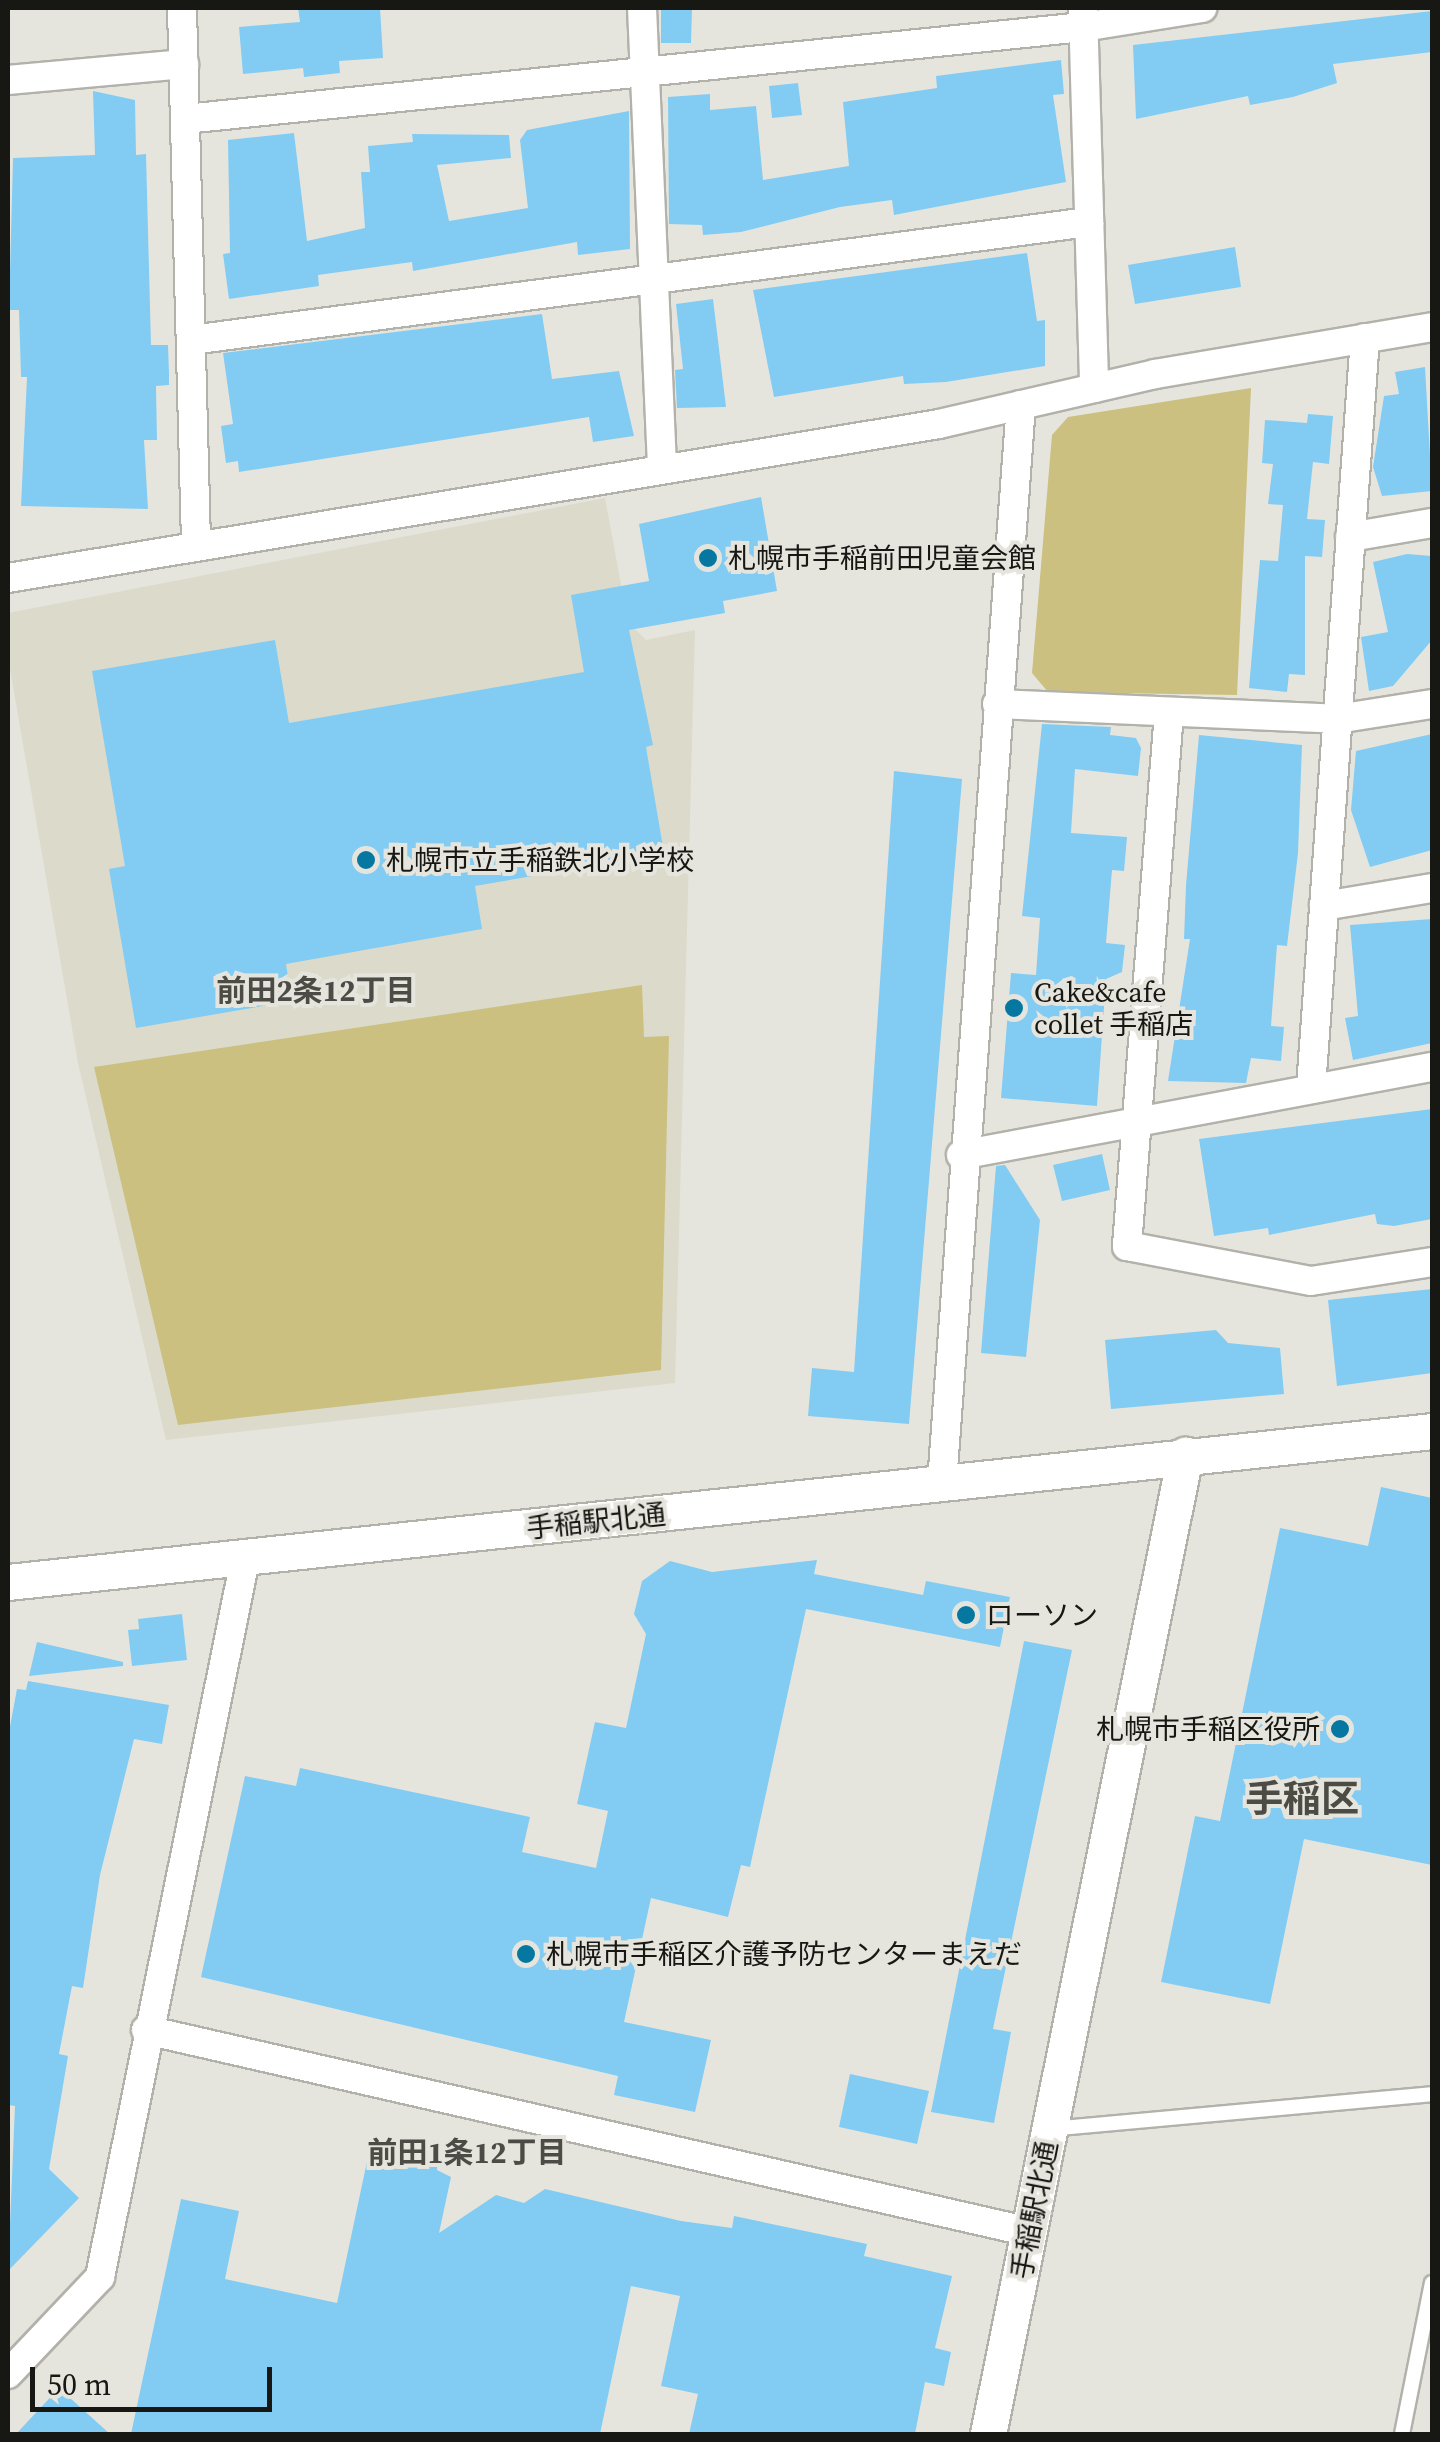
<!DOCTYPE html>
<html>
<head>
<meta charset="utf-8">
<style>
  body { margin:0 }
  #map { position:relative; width:1440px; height:2442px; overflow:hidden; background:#e6e5dd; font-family:"Source Serif 4","Noto Sans JP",serif }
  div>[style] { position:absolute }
  .built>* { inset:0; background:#dcdacb }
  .green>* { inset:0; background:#cbc07f }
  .building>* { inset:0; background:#82ccf3 }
  .roads { filter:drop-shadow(2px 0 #b2b1aa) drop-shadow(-2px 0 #b2b1aa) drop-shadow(0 2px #b2b1aa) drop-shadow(0 -2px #b2b1aa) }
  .service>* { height:14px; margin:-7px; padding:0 7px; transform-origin:7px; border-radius:7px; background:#fff }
  .minor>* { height:28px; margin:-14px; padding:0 14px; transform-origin:14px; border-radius:14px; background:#fff }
  .tertiary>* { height:35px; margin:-17.5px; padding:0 17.5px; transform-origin:17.5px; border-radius:17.5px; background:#fff }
  .dots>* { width:28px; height:28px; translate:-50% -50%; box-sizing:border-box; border:5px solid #e6e5dd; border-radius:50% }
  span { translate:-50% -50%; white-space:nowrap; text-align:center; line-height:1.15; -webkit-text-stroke:8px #e6e5dd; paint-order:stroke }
  .poi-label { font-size:28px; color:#171714 }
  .left { translate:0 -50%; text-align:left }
  .right { translate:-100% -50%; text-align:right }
  .street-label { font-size:28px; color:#171714 }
  .neighbourhood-label { font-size:30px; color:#4c4b45; font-weight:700 }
  .district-label { font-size:38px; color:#4c4b45; font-weight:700 }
  .frame { position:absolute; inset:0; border:10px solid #171714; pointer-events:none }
  .scale { position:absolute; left:30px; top:2367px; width:242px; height:45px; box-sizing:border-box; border:5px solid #171714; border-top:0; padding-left:12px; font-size:30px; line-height:35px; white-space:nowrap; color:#171714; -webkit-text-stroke:8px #e6e5dd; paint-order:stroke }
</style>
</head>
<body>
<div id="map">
  <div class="built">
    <i style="clip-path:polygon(605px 498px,628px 622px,646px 640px,695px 630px,675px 1383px,166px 1440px,78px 1063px,8px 657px,8px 613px)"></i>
  </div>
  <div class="green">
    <i style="clip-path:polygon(1251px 388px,1237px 695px,1048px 692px,1032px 673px,1052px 435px,1068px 417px)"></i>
    <i style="clip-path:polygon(642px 985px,644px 1037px,669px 1036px,661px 1370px,178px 1425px,94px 1067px)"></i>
  </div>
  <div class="building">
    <i style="clip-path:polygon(298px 8px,380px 8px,383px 58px,339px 61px,340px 73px,304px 77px,303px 68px,243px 74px,239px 27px,300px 22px)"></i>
    <i style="clip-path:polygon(661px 8px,692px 8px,691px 43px,661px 43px)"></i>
    <i style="clip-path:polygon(1432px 11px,1432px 52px,1333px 64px,1337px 83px,1293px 97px,1250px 105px,1248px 96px,1136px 119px,1133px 45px)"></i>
    <i style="clip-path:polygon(1061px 60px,1064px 94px,1053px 95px,1066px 182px,894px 215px,892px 200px,840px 207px,741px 232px,703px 235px,702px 225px,669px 224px,668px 97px,710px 94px,710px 110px,756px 106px,763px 180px,849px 166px,843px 102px,937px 88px,936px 76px)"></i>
    <i style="clip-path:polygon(798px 83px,802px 115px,772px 118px,769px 86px)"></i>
    <i style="clip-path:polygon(93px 91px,135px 100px,136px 155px,146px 154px,151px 345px,168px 345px,169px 373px,169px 385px,156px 386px,157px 440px,144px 440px,148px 509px,21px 506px,27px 377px,21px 377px,19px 310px,9px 310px,13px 158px,95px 155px)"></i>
    <i style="clip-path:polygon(629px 111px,630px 249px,578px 255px,577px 242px,413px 271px,412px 262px,318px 275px,319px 286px,229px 299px,223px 254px,230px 253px,228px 140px,294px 133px,307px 241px,365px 228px,361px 172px,370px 172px,368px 146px,413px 142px,412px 134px,509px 135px,511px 158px,437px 165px,449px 221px,528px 208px,520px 140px,527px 130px)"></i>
    <i style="clip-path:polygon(1235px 247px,1241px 287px,1135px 304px,1128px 265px)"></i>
    <i style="clip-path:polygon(1027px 253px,1037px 321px,1045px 320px,1045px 366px,946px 382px,904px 384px,903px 376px,774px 397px,753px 290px)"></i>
    <i style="clip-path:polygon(713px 299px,726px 407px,677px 408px,675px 370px,683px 369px,676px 304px)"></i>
    <i style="clip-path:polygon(542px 314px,552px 379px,619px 371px,634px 436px,593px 442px,589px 417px,239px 472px,238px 461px,226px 463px,221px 426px,233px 424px,223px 353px)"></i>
    <i style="clip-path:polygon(1425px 367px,1432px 491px,1382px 496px,1373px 467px,1384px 396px,1399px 394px,1395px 372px)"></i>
    <i style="clip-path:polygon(1308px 414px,1333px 416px,1329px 464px,1313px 462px,1307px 519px,1325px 520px,1322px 557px,1305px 556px,1305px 675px,1289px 674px,1287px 692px,1249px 688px,1260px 560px,1278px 561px,1283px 505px,1268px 504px,1273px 464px,1262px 463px,1265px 420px,1307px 423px)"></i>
    <i style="clip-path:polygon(761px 497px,777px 591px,723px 601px,725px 613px,629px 630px,653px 745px,646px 747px,664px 853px,475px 886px,482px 929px,286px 964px,292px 1001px,136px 1028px,109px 869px,125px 866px,92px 671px,275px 640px,289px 723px,584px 672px,571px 595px,649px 581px,639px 524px)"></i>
    <i style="clip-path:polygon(1407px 554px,1432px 556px,1432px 640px,1393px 686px,1369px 691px,1361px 637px,1388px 632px,1373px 562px)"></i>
    <i style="clip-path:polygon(1042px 724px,1111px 727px,1110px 735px,1136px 738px,1141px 748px,1138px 776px,1075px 769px,1071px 833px,1127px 837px,1124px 871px,1112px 870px,1106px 943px,1125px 945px,1122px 972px,1106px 979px,1097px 1106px,1001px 1098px,1011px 973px,1036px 975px,1040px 918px,1022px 916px)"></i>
    <i style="clip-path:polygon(1432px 734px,1432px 850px,1370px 867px,1351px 810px,1356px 751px)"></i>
    <i style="clip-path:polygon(1199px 735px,1302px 745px,1298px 853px,1287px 946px,1277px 945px,1271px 1026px,1284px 1027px,1281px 1061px,1251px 1058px,1246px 1083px,1168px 1081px,1190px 939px,1184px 939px,1186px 885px)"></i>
    <i style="clip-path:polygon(894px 771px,962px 779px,909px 1424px,808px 1416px,812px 1368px,854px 1372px)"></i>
    <i style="clip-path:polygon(1432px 919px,1432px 1043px,1353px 1060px,1345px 1018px,1358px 1016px,1350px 925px)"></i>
    <i style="clip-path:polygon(1432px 1109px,1432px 1219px,1394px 1226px,1377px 1224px,1375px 1214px,1269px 1235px,1268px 1228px,1214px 1236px,1199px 1139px)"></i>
    <i style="clip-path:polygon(1102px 1154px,1110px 1190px,1062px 1201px,1053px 1165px)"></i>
    <i style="clip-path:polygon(1005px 1165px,1040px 1220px,1026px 1357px,981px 1353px,996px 1166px)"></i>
    <i style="clip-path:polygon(1432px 1289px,1432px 1373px,1337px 1386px,1328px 1300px)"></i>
    <i style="clip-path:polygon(1216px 1330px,1228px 1343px,1280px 1348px,1284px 1394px,1111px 1409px,1105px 1340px)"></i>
    <i style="clip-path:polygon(1381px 1487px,1432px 1498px,1432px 1865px,1304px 1839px,1270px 2004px,1161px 1982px,1195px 1816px,1220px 1821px,1280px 1528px,1368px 1546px)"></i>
    <i style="clip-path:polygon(817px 1560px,814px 1574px,923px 1595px,926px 1581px,1010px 1597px,1000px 1647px,806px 1609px,750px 1867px,741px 1865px,728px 1917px,651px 1898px,624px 2022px,711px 2040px,695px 2112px,614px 2095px,618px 2076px,201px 1977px,245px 1776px,296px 1786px,300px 1768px,530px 1817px,522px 1852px,596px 1868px,608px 1811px,577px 1804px,595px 1722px,626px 1728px,646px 1634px,634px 1614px,642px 1581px,670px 1561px,712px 1572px)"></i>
    <i style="clip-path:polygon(182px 1614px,187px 1660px,132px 1666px,128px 1630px,139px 1629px,138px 1619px)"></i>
    <i style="clip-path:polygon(1024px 1641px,1072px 1650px,993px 2029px,1011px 2032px,994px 2123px,931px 2112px)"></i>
    <i style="clip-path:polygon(37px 1642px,123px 1662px,123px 1666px,29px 1676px)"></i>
    <i style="clip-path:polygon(28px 1681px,169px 1705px,162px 1744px,134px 1739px,100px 1875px,83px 1988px,72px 1986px,59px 2054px,68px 2056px,49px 2169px,79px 2198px,8px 2271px,15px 2106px,8px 2105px,8px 1737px,17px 1689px,26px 1690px)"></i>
    <i style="clip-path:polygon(850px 2074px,929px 2091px,917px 2144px,839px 2127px)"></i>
    <i style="clip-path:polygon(387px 2150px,438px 2160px,437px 2170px,451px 2177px,439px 2233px,496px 2195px,524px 2203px,545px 2189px,681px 2221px,732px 2228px,734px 2216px,867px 2244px,864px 2256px,952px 2276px,935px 2348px,951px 2352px,944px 2386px,925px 2382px,915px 2434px,689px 2434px,698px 2394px,661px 2386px,680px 2296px,631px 2286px,600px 2434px,131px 2434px,181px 2199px,239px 2211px,225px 2279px,337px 2303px,369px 2152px)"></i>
    <i style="clip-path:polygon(59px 2388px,110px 2434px,16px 2434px)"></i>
  </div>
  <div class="roads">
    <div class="service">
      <i style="left:1050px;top:2129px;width:384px;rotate:-5.2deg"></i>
      <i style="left:1402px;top:2434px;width:154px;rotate:-78.8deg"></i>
    </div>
    <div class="minor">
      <i style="left:182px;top:8px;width:535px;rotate:88.5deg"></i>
      <i style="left:642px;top:8px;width:459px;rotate:87.5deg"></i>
      <i style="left:1083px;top:10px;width:378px;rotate:88.3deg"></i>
      <i style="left:8px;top:80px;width:177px;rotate:-5.2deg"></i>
      <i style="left:185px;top:119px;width:903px;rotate:-5.85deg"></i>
      <i style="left:1083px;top:27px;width:121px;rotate:-9.1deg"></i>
      <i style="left:191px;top:340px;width:906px;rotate:-7.49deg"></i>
      <i style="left:1350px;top:537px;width:83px;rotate:-9.7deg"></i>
      <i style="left:8px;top:578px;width:944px;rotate:-9.39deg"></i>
      <i style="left:939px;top:424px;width:222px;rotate:-13deg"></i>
      <i style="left:1155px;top:374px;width:281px;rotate:-9.6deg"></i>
      <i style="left:997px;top:704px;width:340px;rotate:2.5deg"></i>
      <i style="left:1337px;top:719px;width:96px;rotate:-9deg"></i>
      <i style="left:1169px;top:713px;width:535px;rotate:94.51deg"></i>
      <i style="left:1127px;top:1246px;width:187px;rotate:10.8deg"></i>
      <i style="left:1311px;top:1281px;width:122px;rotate:-8.9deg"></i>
      <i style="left:1324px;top:906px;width:109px;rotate:-9.5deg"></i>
      <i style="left:1311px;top:1088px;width:752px;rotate:-85.88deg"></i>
      <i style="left:961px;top:1155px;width:479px;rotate:-10.6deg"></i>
      <i style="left:942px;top:1483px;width:1081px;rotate:-85.81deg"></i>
      <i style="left:146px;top:2030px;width:907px;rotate:12.87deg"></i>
      <i style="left:8px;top:2374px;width:134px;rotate:-46.5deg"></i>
      <i style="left:100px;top:2277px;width:732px;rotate:-78.57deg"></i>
    </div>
    <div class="tertiary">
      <i style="left:8px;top:1582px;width:1432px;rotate:-6.05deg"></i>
      <i style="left:988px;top:2434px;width:999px;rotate:-78.62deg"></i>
    </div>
  </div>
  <div class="dots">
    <i style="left:708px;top:558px;background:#0577a1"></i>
    <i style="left:366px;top:860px;background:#0577a1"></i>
    <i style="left:1014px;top:1008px;background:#0577a1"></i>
    <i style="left:966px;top:1615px;background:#0577a1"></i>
    <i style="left:1340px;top:1729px;background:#0577a1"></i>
    <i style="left:526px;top:1954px;background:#0577a1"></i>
  </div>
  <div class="poi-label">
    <span class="left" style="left:728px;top:558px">札幌市手稲前田児童会館</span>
    <span class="left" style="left:386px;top:860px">札幌市立手稲鉄北小学校</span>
    <span class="left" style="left:1034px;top:1008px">Cake&amp;cafe<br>collet 手稲店</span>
    <span class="left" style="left:986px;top:1615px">ローソン</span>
    <span class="right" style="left:1320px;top:1729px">札幌市手稲区役所</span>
    <span class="left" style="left:546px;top:1954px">札幌市手稲区介護予防センターまえだ</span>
  </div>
  <div class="street-label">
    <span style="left:596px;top:1521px;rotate:-6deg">手稲駅北通</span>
    <span style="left:1034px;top:2210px;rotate:-79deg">手稲駅北通</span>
  </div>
  <div class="neighbourhood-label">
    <span style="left:316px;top:991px">前田2条12丁目</span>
    <span style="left:467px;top:2153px">前田1条12丁目</span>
  </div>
  <div class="district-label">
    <span style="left:1302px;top:1800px">手稲区</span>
  </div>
  <div class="frame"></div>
  <div class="scale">50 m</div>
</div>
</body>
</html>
